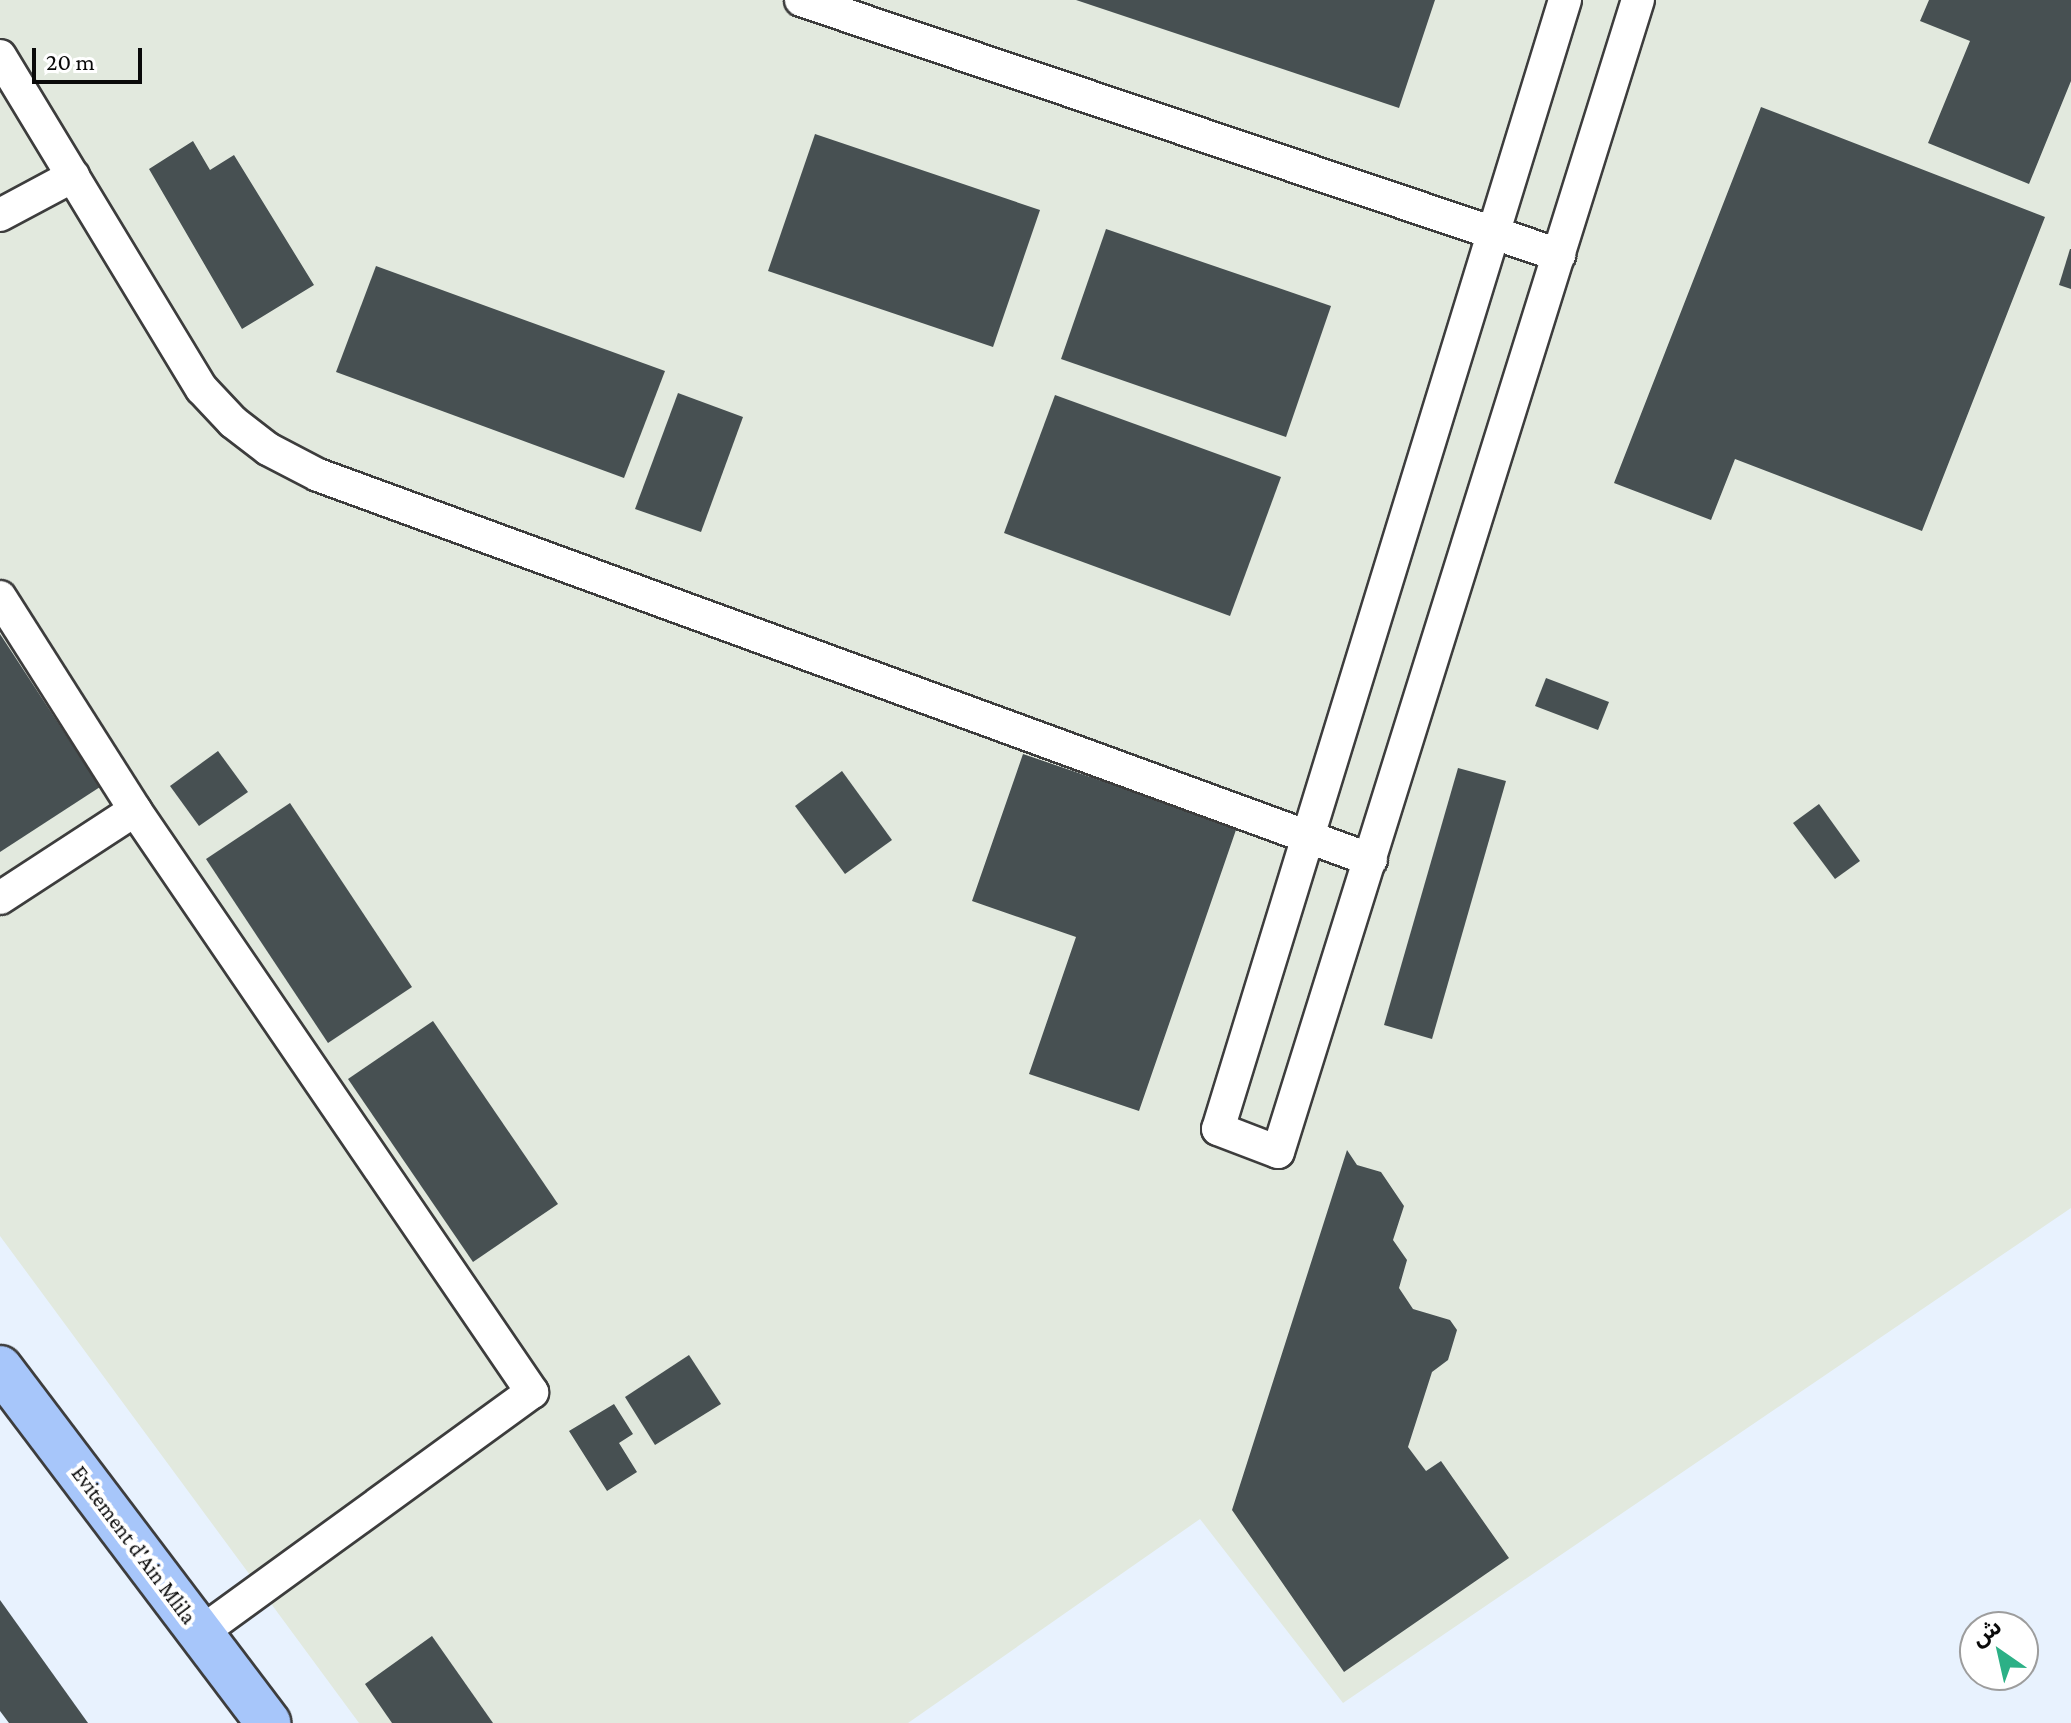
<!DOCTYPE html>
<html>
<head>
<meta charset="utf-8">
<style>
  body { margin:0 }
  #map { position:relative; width:2071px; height:1723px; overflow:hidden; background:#e8f2fe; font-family:"Crimson Pro","Noto Sans Arabic",serif }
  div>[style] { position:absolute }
  .industrial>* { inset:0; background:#e2e9de }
  .building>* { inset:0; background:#475052 }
  .roads { filter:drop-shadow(2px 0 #3d3d3d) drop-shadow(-2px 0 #3d3d3d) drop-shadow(0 2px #3d3d3d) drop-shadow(0 -2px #3d3d3d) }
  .street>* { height:32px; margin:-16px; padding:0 16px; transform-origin:16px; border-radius:16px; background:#fff }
  .secondary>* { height:44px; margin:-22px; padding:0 22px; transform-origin:22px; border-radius:22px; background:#a7c6fa }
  span { translate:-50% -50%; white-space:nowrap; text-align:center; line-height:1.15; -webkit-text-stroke:8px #fff; paint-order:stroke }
  .street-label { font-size:22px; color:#0a0a0a }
  .north { position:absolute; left:1959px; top:1611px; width:80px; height:80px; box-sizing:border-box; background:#fff; border:2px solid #9d9d9d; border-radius:50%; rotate:326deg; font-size:22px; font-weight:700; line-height:32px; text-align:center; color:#0a0a0a }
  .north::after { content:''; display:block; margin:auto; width:28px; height:36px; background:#2cb086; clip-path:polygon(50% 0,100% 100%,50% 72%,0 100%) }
  .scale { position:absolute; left:32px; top:48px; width:110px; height:36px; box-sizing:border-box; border:4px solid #0a0a0a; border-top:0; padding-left:10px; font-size:24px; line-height:28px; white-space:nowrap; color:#0a0a0a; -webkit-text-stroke:6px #fff; paint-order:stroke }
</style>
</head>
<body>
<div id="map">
  <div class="industrial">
    <i style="clip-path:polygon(0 0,2071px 0,2071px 1208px,1343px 1703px,1200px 1519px,908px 1723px,359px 1723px,0 1236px)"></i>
  </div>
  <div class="building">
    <i style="clip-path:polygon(1076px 0,1435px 0,1399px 108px)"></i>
    <i style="clip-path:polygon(1929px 0,2071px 0,2071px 81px,2029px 184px,1928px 143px,1970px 41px,1920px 21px)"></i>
    <i style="clip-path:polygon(1761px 107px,2045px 217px,1922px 531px,1735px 459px,1711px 520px,1614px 483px)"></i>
    <i style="clip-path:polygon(815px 134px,1040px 210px,993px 347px,768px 271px)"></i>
    <i style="clip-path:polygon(193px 141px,210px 170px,234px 155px,314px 285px,242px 329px,149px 169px)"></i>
    <i style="clip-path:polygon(1106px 229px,1331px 306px,1286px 437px,1061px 359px)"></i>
    <i style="clip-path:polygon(2070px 249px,2071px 249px,2071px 289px,2059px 285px)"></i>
    <i style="clip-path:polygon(376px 266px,665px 371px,624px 478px,336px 372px)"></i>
    <i style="clip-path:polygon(678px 393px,743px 417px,701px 532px,635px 509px)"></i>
    <i style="clip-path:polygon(1055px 395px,1281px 477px,1230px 616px,1004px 533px)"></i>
    <i style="clip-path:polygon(0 634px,100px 787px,0 852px)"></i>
    <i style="clip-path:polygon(1546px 678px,1609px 702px,1598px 730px,1535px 706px)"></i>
    <i style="clip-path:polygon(218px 751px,248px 792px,199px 826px,170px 786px)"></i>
    <i style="clip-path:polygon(1023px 754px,1237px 827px,1139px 1111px,1029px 1074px,1076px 937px,972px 901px)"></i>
    <i style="clip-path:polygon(1458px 768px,1506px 781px,1432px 1039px,1384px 1025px)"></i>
    <i style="clip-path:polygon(842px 771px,892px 840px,845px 874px,795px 806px)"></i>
    <i style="clip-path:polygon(290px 803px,412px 987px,328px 1043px,206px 859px)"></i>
    <i style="clip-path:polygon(1819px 804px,1860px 861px,1835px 879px,1793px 823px)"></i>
    <i style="clip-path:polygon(433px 1021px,558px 1204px,473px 1262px,348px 1079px)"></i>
    <i style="clip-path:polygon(1347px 1150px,1357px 1165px,1381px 1172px,1404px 1206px,1393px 1240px,1407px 1260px,1399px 1288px,1413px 1309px,1450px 1320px,1457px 1330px,1448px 1360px,1432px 1372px,1408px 1447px,1426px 1471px,1441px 1461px,1509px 1558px,1344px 1672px,1232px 1510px)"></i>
    <i style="clip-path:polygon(689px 1355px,721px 1404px,655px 1445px,625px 1397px)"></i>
    <i style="clip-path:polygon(614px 1404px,633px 1434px,619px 1443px,637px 1472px,607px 1491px,569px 1431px)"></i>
    <i style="clip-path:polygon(0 1600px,88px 1723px,9px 1723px,0 1711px)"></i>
    <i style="clip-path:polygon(432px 1636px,493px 1723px,392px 1723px,365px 1684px)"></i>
  </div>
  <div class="roads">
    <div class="street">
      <i style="left:801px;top:0;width:800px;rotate:18.59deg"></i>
      <i style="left:1565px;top:0;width:1181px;rotate:107.08deg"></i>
      <i style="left:1218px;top:1129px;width:64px;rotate:21deg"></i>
      <i style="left:1278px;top:1152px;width:1207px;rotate:-72.65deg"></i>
      <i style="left:0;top:56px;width:389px;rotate:58.8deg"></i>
      <i style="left:202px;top:389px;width:45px;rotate:46.8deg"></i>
      <i style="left:233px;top:422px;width:44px;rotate:37.6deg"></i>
      <i style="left:268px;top:449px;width:56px;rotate:27.5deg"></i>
      <i style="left:318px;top:475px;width:1121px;rotate:20.08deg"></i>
      <i style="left:0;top:215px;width:83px;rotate:-28.1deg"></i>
      <i style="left:0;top:597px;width:252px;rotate:57.6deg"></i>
      <i style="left:135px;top:810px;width:705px;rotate:55.7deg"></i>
      <i style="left:532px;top:1392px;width:410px;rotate:144deg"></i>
      <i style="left:0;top:898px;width:161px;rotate:-33.1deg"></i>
    </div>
    <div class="secondary">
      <i style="left:0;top:1368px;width:445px;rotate:52.9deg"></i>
    </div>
  </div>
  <div class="street-label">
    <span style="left:134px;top:1545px;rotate:53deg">Evitement d'Ain Mlila</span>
  </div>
  <div class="north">ش</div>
  <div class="scale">20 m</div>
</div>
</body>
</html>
